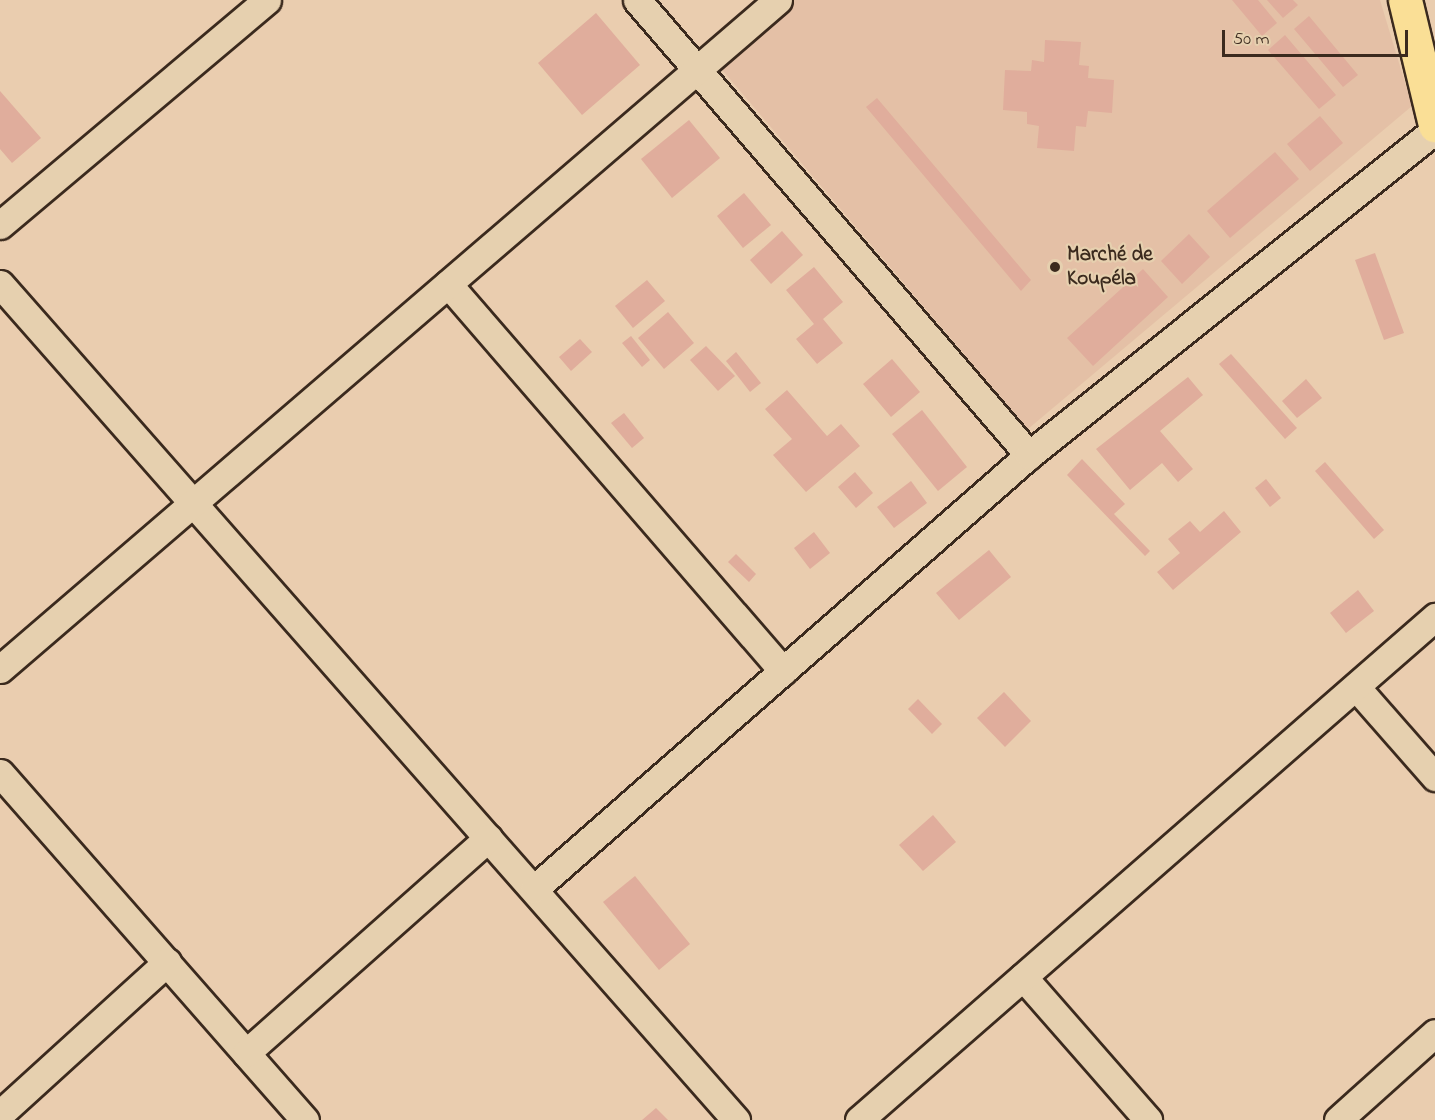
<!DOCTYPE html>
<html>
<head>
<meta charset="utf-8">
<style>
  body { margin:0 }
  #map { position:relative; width:1435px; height:1120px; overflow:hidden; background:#eacdaf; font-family:"Indie Flower",sans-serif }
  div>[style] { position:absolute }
  .built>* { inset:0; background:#e4c0a6 }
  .building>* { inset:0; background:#e0ad9c }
  .roads { filter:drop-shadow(2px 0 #3b2a1e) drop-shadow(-2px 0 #3b2a1e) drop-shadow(0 2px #3b2a1e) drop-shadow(0 -2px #3b2a1e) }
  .minor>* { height:27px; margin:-13.5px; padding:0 13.5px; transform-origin:13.5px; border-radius:13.5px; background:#e6d0af }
  .highway>* { height:33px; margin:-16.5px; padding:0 16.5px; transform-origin:16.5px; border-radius:16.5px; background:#fadf96 }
  .dots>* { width:16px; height:16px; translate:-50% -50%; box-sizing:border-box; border:3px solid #e6d0af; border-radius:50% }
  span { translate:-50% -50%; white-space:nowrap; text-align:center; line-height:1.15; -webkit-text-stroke:4.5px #e6d0af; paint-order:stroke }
  .poi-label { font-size:21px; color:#3b2a1e; font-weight:700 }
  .left { translate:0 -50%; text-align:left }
  .scale { position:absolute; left:1222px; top:30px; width:186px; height:27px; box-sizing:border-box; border:3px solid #3b2a1e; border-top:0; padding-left:8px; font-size:18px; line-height:21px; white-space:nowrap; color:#3b2a1e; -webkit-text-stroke:4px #e6d0af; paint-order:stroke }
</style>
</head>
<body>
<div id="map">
  <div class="built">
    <i style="clip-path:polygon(794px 0,1380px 0,1412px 106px,1028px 429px,718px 65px)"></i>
  </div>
  <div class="building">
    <i style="clip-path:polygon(1232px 0,1258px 0,1277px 23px,1262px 36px)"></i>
    <i style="clip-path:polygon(1267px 0,1293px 0,1298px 5px,1283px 18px)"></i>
    <i style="clip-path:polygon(596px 13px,640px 65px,582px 115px,538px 63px)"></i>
    <i style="clip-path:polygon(1309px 16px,1358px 75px,1343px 87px,1294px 29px)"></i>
    <i style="clip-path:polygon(1285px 35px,1336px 95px,1319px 109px,1268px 50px)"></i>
    <i style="clip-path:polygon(1045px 40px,1081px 42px,1079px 65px,1089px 66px,1088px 78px,1114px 80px,1112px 113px,1088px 111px,1086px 127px,1076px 126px,1074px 151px,1037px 148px,1039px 126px,1027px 124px,1027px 112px,1003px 110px,1005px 70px,1031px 71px,1032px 60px,1044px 62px)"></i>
    <i style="clip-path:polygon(0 91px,41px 138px,12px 163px,0 149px)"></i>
    <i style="clip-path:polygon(877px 98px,1031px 280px,1021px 291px,866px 107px)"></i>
    <i style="clip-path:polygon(1320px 116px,1343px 143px,1310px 171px,1287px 144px)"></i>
    <i style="clip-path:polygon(689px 120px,720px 158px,672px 198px,641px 159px)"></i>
    <i style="clip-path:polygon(1275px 152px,1299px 179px,1230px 238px,1207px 211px)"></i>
    <i style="clip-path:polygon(744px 193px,771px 225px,743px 248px,717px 216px)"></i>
    <i style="clip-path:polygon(782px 231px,803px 255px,771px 284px,750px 260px)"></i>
    <i style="clip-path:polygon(1189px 234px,1210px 257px,1182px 284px,1161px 261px)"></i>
    <i style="clip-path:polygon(1375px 253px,1404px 333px,1384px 340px,1355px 260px)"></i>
    <i style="clip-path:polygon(814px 267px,843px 302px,823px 319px,843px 343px,817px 364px,796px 339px,814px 324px,786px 290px)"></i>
    <i style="clip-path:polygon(1143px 269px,1168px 297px,1093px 366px,1067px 338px)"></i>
    <i style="clip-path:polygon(647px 280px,665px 301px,633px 328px,615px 306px)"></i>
    <i style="clip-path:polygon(668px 312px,694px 343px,664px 369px,638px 338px)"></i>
    <i style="clip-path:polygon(631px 336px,650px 360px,642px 367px,622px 343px)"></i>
    <i style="clip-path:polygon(580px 339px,592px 352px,571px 371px,559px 357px)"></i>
    <i style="clip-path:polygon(706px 346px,735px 376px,718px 391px,690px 360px)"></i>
    <i style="clip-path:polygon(736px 352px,761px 383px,750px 392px,726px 361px)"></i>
    <i style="clip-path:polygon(1231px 354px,1297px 428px,1285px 439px,1219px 364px)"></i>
    <i style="clip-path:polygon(892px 359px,920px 392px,891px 417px,863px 384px)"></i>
    <i style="clip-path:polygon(1188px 377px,1203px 395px,1160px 431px,1193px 469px,1178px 482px,1162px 463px,1130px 490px,1096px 449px)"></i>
    <i style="clip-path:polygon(1306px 379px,1322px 398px,1297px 418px,1282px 401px)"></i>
    <i style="clip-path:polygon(787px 390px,827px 436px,841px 424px,860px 446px,806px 492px,773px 455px,792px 439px,765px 409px)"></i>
    <i style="clip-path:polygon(922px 410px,967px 467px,938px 491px,892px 434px)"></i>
    <i style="clip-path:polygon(624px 413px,644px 438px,632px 448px,611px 423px)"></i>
    <i style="clip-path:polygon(1082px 459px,1125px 504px,1114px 514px,1150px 551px,1145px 556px,1067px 475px)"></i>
    <i style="clip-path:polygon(1325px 462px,1384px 530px,1374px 539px,1315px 471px)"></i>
    <i style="clip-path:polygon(855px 472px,873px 493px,856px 508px,838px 487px)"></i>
    <i style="clip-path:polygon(1266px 479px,1281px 498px,1270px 507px,1255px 488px)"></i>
    <i style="clip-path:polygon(911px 481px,927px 503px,894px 528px,877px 507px)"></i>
    <i style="clip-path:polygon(1224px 511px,1241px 532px,1173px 590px,1157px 572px,1180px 553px,1168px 539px,1190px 521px,1200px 532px)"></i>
    <i style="clip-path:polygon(814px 532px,830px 553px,810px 569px,794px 548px)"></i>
    <i style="clip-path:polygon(989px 550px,1011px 577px,959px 620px,936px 593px)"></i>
    <i style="clip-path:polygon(736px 554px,756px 574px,749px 582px,728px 562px)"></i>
    <i style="clip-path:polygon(1358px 590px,1374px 611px,1346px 633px,1330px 613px)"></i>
    <i style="clip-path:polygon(1004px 692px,1031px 721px,1005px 747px,977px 718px)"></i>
    <i style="clip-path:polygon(918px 699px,942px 724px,932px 734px,908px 709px)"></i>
    <i style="clip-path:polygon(933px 815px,956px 842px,923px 871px,899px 845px)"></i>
    <i style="clip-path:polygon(635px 876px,690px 944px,659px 970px,603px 902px)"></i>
    <i style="clip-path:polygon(656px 1108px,668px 1120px,642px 1120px)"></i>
  </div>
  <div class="roads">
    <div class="minor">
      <i style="left:637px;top:0;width:601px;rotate:49.25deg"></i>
      <i style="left:0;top:225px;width:349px;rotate:-40.1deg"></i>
      <i style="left:0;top:284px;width:1114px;rotate:48.64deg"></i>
      <i style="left:448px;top:284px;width:512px;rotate:49.12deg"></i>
      <i style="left:0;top:669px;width:1026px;rotate:-40.69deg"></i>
      <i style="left:1356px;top:687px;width:120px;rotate:48.7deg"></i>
      <i style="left:0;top:773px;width:462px;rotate:48.7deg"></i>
      <i style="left:534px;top:889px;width:658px;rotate:-41.24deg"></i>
      <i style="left:1029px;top:455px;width:520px;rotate:-38.68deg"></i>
      <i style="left:1023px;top:977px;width:190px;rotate:48.8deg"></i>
      <i style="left:246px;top:1053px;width:324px;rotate:-41.6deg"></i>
      <i style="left:0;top:1114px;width:226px;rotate:-42.3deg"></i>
      <i style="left:859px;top:1120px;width:765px;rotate:-41.13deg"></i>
      <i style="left:1338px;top:1120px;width:130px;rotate:-41.9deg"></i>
    </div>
    <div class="highway">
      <i style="left:1405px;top:0;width:129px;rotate:76.5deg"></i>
    </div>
  </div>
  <div class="dots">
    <i style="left:1055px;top:267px;background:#3b2a1e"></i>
  </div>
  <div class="poi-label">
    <span class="left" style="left:1067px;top:267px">Marché de<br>Koupéla</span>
  </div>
  <div class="scale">50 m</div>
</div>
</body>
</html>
